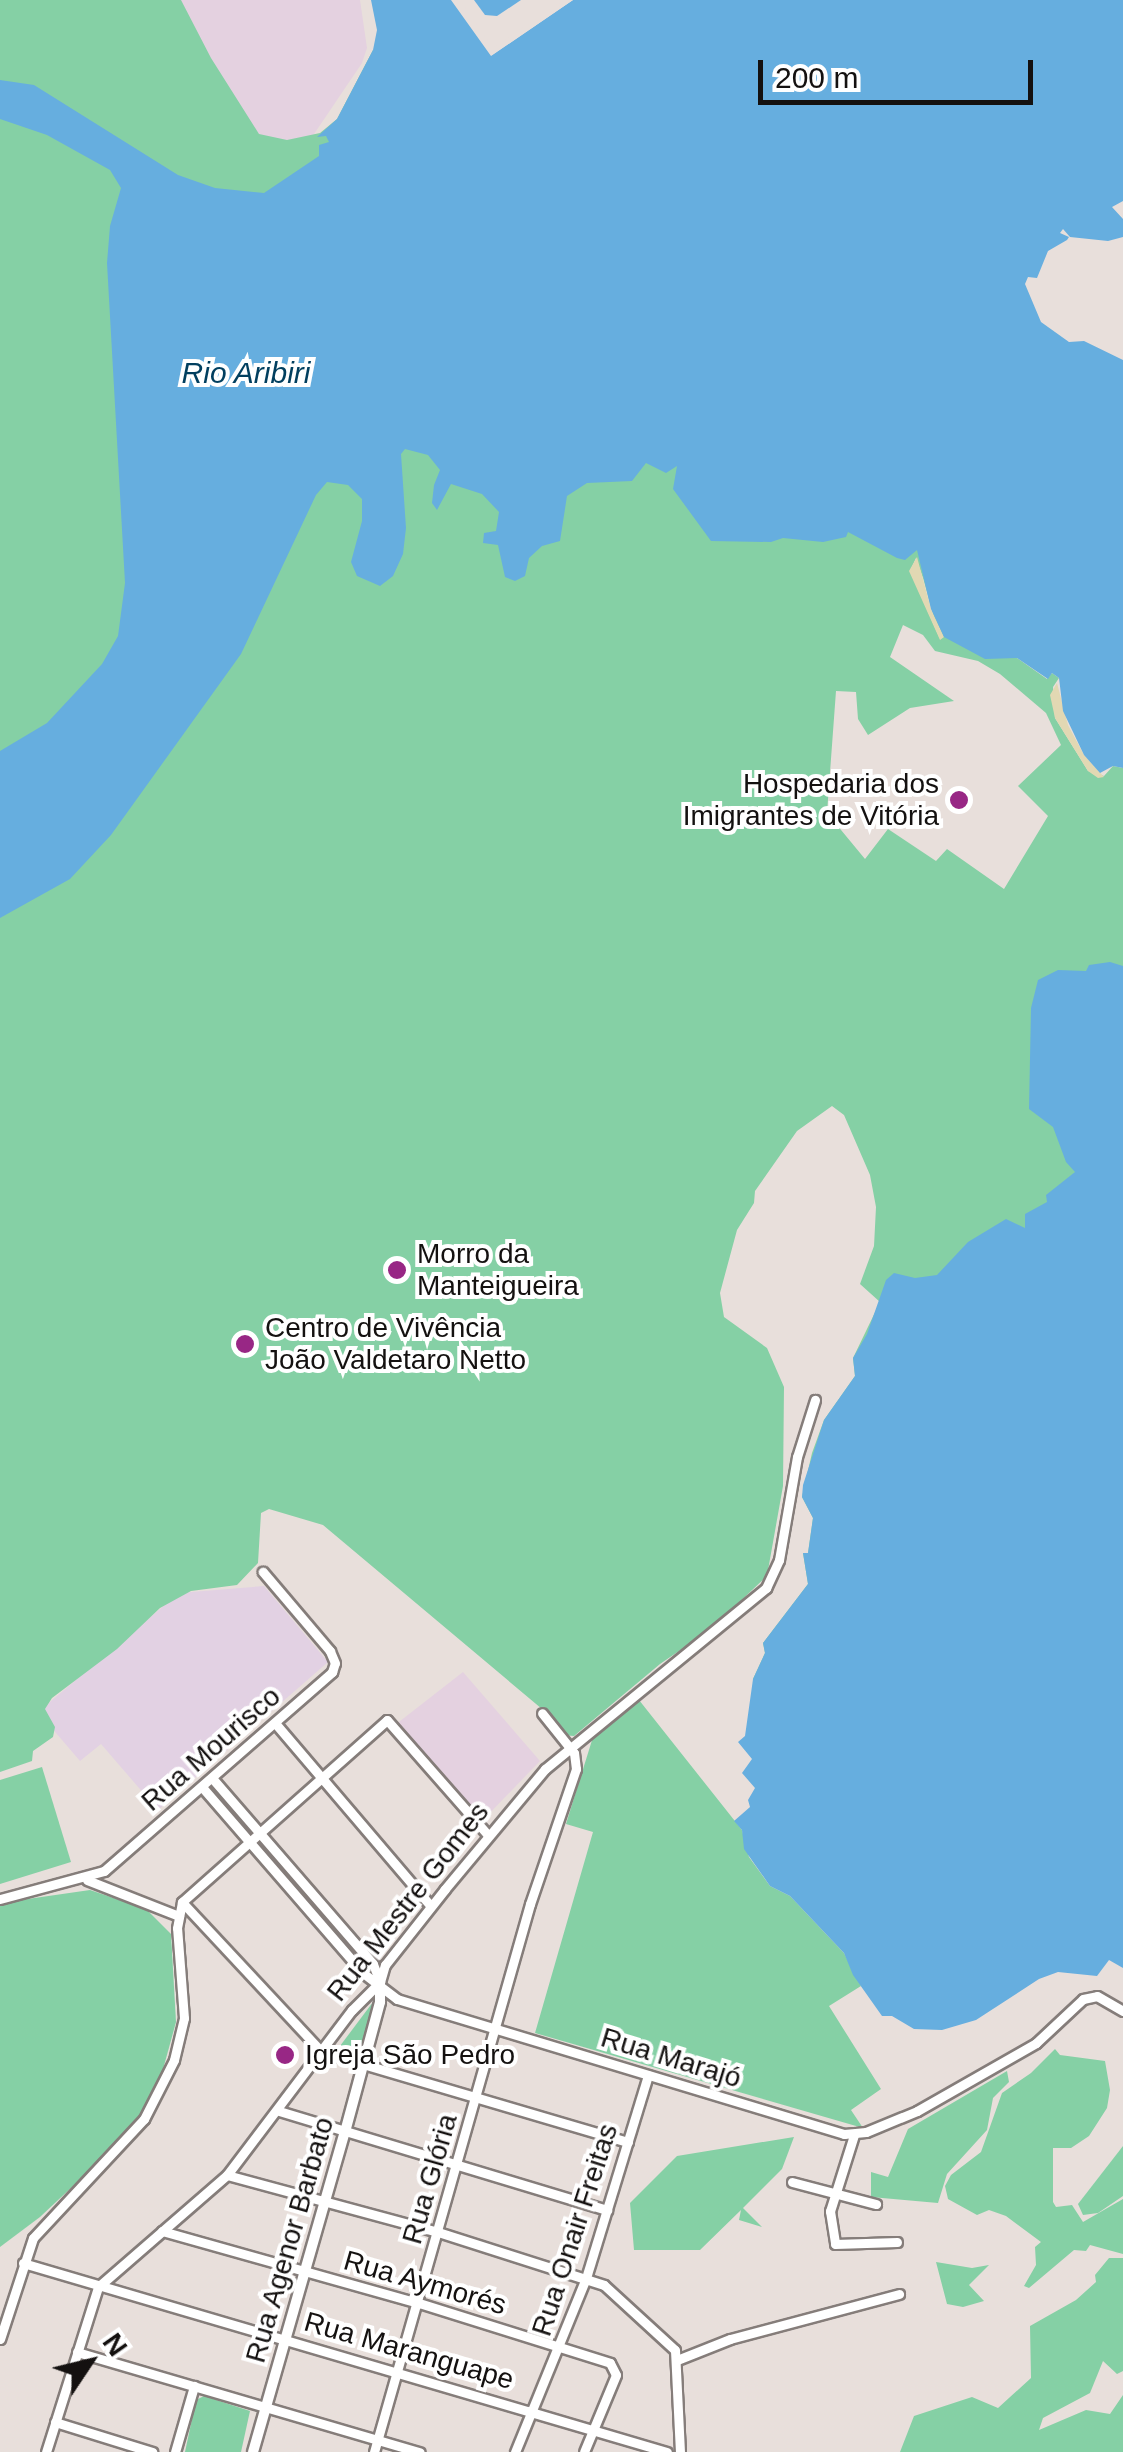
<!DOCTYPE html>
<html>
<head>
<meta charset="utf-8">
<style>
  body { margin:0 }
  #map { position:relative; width:1123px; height:2452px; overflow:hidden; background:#e8dfdb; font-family:Helvetica,sans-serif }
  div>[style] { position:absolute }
  .industrial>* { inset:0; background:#e4d1e0 }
  .education>* { inset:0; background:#e2d1e3 }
  .green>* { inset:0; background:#85d0a5 }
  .sand>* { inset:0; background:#e2d8b3 }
  .water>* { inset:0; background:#66aedf }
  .pier>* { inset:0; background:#e8dfdb }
  .roads { filter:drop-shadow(2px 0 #857d7a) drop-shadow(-2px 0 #857d7a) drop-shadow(0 2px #857d7a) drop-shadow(0 -2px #857d7a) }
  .minor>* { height:9px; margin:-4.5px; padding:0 4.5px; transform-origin:4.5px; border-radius:4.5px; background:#fff }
  .tertiary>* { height:10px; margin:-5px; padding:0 5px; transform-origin:5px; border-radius:5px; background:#fff }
  .dots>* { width:28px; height:28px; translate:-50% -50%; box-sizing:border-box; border:5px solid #fff; border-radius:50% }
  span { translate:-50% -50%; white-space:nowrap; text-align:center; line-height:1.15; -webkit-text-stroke:8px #fff; paint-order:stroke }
  .poi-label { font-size:28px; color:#141110 }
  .right { translate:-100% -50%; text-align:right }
  .left { translate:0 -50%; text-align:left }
  .street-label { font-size:28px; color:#141110 }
  .water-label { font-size:30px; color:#013f5f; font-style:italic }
  .north { position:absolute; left:40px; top:2312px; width:100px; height:100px; -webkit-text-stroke:8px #fff; paint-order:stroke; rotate:55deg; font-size:28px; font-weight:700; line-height:40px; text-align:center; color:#141110 }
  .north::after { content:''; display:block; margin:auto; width:35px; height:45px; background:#141110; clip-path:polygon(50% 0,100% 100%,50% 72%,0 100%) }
  .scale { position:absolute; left:758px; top:60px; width:275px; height:45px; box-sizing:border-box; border:5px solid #141110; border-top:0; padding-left:12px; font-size:30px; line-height:35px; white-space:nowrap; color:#141110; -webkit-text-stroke:8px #fff; paint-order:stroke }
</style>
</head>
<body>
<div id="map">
  <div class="industrial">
    <i style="clip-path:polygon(177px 0,360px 0,367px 48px,362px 63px,310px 140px,266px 150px,223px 90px)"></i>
    <i style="clip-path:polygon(463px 1672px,540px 1761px,484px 1819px,471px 1812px,395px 1725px)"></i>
  </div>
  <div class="education">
    <i style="clip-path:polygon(264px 1586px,328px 1662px,158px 1810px,101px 1744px,80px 1761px,38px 1712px,179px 1593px)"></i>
  </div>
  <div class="green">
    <i style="clip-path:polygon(evenodd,0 0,181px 0,211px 58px,259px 134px,287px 140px,320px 133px,337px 119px,373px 50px,666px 144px,1017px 658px,1047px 679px,1052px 673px,1059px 678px,1053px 687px,1055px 718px,1088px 771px,1104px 776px,1113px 766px,1123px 768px,1123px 1705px,753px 1699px,753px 1679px,765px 1653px,763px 1643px,808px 1584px,803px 1553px,808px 1553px,813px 1518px,802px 1497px,812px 1453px,824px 1420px,855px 1376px,853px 1358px,880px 1302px,860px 1284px,874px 1246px,876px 1207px,870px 1175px,844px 1115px,832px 1106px,797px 1131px,755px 1191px,754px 1203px,737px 1230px,720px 1293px,724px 1317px,767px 1348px,784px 1387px,783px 1486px,767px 1576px,711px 1629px,660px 1664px,574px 1736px,562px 1735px,548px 1714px,323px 1525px,269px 1509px,261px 1513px,258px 1563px,237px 1585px,191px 1591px,160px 1608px,117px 1649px,52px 1698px,45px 1709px,55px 1727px,53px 1737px,33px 1751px,32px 1761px,0 1772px,0 0,916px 558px,923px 578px,940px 639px,910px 571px,916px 558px,0 0,903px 625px,923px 635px,935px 651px,978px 661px,1000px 674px,1046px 713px,1061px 745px,1018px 786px,1048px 816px,1004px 889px,947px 849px,936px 861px,888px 829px,865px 859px,827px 813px,836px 691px,856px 692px,858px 719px,868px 735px,910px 708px,954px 701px,890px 657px,903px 625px)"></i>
    <i style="clip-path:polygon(639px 1700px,742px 1830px,749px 1857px,770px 1886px,790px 1896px,844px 1953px,861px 1986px,829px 2006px,881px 2089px,851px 2110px,863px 2128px,535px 2033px,593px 1832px,566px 1824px,593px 1737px)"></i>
    <i style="clip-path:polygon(42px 1767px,71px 1862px,0 1884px,0 1780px)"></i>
    <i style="clip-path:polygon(90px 1890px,146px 1909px,171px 1934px,176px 2022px,159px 2084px,138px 2125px,40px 2217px,0 2247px,0 1903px)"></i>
    <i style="clip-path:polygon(373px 2002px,360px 2056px,337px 2050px)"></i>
    <i style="clip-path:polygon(1055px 2049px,1060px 2055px,1105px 2061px,1110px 2090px,1107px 2108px,1089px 2136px,1071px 2148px,1053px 2148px,1053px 2202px,1056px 2207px,1072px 2205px,1083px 2222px,1123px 2199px,1123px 2254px,1090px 2245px,1086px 2251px,1074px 2250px,1029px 2288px,1024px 2286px,1036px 2265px,1035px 2247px,1041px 2242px,1006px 2216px,989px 2210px,977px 2215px,948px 2199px,945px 2186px,951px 2175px,981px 2152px,1002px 2093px,1031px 2073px)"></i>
    <i style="clip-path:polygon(1007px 2071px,1009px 2082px,993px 2098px,987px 2130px,947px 2174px,938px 2203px,871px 2197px,871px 2172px,888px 2177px,908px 2129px)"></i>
    <i style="clip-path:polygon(794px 2137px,782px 2169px,743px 2208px,762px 2227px,739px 2220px,741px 2210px,700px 2250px,634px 2250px,630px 2203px,677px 2156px)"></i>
    <i style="clip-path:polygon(1123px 2146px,1123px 2196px,1098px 2213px,1083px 2215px,1078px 2204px)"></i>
    <i style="clip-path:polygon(1109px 2258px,1123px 2258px,1123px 2371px,1117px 2374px,1103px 2361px,1090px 2393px,1043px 2418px,1039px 2430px,1086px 2410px,1110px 2414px,1123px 2395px,1123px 2452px,900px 2452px,914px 2416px,972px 2397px,998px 2408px,1031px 2378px,1030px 2326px,1076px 2300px,1096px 2282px,1095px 2275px)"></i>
    <i style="clip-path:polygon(936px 2262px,972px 2268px,989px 2265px,969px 2285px,984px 2301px,963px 2307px,947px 2304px)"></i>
    <i style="clip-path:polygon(204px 2396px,250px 2411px,241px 2452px,185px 2452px,196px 2400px)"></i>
  </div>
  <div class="sand">
    <i style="clip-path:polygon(917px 557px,931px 609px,944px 637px,940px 640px,909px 571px)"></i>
    <i style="clip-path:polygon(1057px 683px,1068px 725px,1084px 755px,1104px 777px,1098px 778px,1088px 771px,1055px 718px,1050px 695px)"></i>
  </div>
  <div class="water">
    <i style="clip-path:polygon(371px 0,454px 0,492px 55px,573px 0,1123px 0,1123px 201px,1112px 207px,1123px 219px,1123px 237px,1108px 241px,1070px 237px,1063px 229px,1060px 233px,1069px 237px,1067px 240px,1048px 251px,1037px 278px,1028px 277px,1025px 284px,1041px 322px,1069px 342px,1084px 341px,1123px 360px,1123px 768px,1113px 766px,1100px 773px,1084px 755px,1063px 711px,1059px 678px,1052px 673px,1048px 679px,1017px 658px,985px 659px,944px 637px,931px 609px,917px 550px,905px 560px,897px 558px,848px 532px,846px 537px,823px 542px,783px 538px,771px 542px,711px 541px,673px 489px,677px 466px,666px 473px,646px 463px,632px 481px,587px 483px,567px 496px,560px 541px,542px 546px,529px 558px,525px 576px,515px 581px,505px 577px,498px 545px,483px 543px,484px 533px,496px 531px,499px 512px,482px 494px,451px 484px,437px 510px,432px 503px,434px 485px,440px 470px,428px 455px,405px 449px,401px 454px,406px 528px,403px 554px,393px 576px,380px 586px,357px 576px,351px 562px,362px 521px,362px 499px,348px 485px,327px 482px,316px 495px,241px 654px,111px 835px,70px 879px,0 918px,0 751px,47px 723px,102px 664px,118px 636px,125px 583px,107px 263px,110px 226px,121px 188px,110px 170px,47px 135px,0 119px,0 80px,34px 85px,178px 175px,215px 188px,264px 193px,319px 156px,319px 145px,329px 142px,326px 136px,317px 137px,337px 119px,373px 50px,377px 30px)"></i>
    <i style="clip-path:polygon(474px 0,521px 0,497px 16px,485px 15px)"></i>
    <i style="clip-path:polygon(1110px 962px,1123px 966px,1123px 1968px,1109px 1960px,1097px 1976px,1058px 1972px,1039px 1979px,976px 2020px,942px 2030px,914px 2029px,892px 2016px,882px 2016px,853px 1975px,844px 1953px,790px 1896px,770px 1886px,744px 1849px,742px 1830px,734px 1821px,750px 1807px,748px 1800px,755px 1788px,742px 1773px,752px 1759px,738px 1742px,745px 1736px,753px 1679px,765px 1653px,763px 1643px,808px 1584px,803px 1553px,808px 1553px,813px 1518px,802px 1497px,803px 1485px,824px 1420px,855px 1376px,853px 1358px,867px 1334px,886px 1280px,894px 1273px,915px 1278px,937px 1275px,968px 1242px,1006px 1219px,1025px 1228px,1025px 1214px,1047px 1202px,1046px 1195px,1075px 1172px,1066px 1162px,1053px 1127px,1029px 1109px,1031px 1008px,1038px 980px,1058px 970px,1086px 971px,1089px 965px)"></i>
  </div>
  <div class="pier">
    <i style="clip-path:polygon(451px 0,460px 0,493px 48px,564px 0,573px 0,491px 56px)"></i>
  </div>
  <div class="roads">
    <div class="minor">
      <i style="left:275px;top:1723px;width:240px;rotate:49.6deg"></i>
      <i style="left:212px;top:1778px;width:246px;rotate:49.1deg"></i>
      <i style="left:373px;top:1964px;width:17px;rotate:69deg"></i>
      <i style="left:202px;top:1787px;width:246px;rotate:49.1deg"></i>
      <i style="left:363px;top:1973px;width:43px;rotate:37.4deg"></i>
      <i style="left:397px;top:1999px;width:467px;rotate:16.8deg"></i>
      <i style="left:844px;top:2134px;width:22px;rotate:-5deg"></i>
      <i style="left:866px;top:2132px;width:55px;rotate:-22.4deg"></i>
      <i style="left:917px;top:2111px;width:137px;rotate:-29.7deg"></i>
      <i style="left:1036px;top:2043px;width:64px;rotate:-43.1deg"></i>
      <i style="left:1083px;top:1999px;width:14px;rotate:-12deg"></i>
      <i style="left:1097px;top:1996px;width:30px;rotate:30deg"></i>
      <i style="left:87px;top:1880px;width:99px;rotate:21.4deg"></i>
      <i style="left:0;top:1899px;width:108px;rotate:-15.1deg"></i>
      <i style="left:104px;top:1871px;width:303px;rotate:-41.1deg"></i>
      <i style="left:332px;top:1672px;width:9px;rotate:-72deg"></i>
      <i style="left:335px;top:1663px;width:13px;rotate:-113deg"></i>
      <i style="left:330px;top:1651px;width:104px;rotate:-130.3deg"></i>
      <i style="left:182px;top:1902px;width:205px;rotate:47deg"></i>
      <i style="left:322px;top:2052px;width:319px;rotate:16.4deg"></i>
      <i style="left:279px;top:2111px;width:343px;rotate:16.8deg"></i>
      <i style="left:854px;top:2135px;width:80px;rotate:107.5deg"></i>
      <i style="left:830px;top:2211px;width:33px;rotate:81deg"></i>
      <i style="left:835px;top:2244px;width:62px;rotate:-1.8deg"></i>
      <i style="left:227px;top:2175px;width:219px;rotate:15.1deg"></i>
      <i style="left:438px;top:2232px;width:174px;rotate:17.7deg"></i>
      <i style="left:604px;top:2285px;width:96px;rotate:42.5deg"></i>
      <i style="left:675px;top:2350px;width:102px;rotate:87.2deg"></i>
      <i style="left:792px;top:2182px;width:87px;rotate:14.7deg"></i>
      <i style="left:162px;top:2231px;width:267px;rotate:15.7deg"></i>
      <i style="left:419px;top:2303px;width:200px;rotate:17.4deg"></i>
      <i style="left:610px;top:2363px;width:13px;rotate:63deg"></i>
      <i style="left:616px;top:2375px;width:83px;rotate:112.6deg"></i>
      <i style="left:23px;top:2263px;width:671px;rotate:16.36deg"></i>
      <i style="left:0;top:2339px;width:106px;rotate:-71.9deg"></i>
      <i style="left:33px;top:2238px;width:163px;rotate:-47deg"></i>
      <i style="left:144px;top:2119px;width:66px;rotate:-63deg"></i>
      <i style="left:174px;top:2060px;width:43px;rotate:-76.6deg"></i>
      <i style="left:184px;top:2018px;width:90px;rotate:-94.4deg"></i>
      <i style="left:177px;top:1928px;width:26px;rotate:-79deg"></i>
      <i style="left:182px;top:1902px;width:274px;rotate:-41.6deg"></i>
      <i style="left:387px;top:1720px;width:153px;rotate:48.7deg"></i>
      <i style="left:77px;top:2352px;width:357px;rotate:16.3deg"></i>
      <i style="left:677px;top:2360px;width:57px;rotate:-21.6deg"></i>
      <i style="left:730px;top:2339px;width:175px;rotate:-14.9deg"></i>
      <i style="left:55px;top:2422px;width:102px;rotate:17.2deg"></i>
      <i style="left:46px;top:2452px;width:173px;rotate:-72.5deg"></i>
      <i style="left:98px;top:2287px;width:171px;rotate:-41deg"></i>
      <i style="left:227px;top:2175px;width:207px;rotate:-52.9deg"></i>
      <i style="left:352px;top:2010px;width:40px;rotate:-45deg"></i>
      <i style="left:380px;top:1982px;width:18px;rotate:-74deg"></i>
      <i style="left:385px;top:1965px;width:97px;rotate:-51.7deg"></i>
      <i style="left:445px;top:1889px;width:156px;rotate:-50.2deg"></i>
      <i style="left:545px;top:1769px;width:286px;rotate:-39.3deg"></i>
      <i style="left:766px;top:1588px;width:31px;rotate:-65deg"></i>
      <i style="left:779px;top:1560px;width:105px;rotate:-80.1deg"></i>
      <i style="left:797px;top:1457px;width:60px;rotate:-72.5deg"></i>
      <i style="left:175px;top:2452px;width:69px;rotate:-73.9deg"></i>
      <i style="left:374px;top:2452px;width:570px;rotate:-74.11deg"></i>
      <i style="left:530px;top:1904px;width:143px;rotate:-71.2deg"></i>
      <i style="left:576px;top:1769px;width:16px;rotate:-97deg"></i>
      <i style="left:574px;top:1753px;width:51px;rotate:-128.7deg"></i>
      <i style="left:515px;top:2452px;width:188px;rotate:-67.8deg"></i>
      <i style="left:586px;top:2278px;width:212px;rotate:-73deg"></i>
    </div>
    <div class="tertiary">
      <i style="left:253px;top:2452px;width:333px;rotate:-74deg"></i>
      <i style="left:345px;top:2132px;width:135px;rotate:-74.9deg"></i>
      <i style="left:380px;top:2002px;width:20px;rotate:-90deg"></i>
    </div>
  </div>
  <div class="dots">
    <i style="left:959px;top:800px;background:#982785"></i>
    <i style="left:397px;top:1270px;background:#982785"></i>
    <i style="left:245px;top:1344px;background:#982785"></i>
    <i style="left:285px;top:2055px;background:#982785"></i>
  </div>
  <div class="poi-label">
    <span class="right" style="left:939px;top:800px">Hospedaria dos<br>Imigrantes de Vitória</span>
    <span class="left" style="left:417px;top:1270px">Morro da<br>Manteigueira</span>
    <span class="left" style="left:265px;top:1344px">Centro de Vivência<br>João Valdetaro Netto</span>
    <span class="left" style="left:305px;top:2055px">Igreja São Pedro</span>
  </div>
  <div class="street-label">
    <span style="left:211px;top:1749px;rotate:-41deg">Rua Mourisco</span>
    <span style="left:408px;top:1902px;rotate:-52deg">Rua Mestre Gomes</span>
    <span style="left:671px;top:2058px;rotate:17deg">Rua Marajó</span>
    <span style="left:430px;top:2179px;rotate:-74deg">Rua Glória</span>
    <span style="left:575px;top:2230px;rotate:-72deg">Rua Onair Freitas</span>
    <span style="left:290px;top:2240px;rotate:-74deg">Rua Agenor Barbato</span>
    <span style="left:425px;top:2283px;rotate:16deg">Rua Aymorés</span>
    <span style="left:409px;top:2351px;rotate:16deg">Rua Maranguape</span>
  </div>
  <div class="water-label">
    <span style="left:246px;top:373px">Rio Aribiri</span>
  </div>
  <div class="north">N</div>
  <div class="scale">200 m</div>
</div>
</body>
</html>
